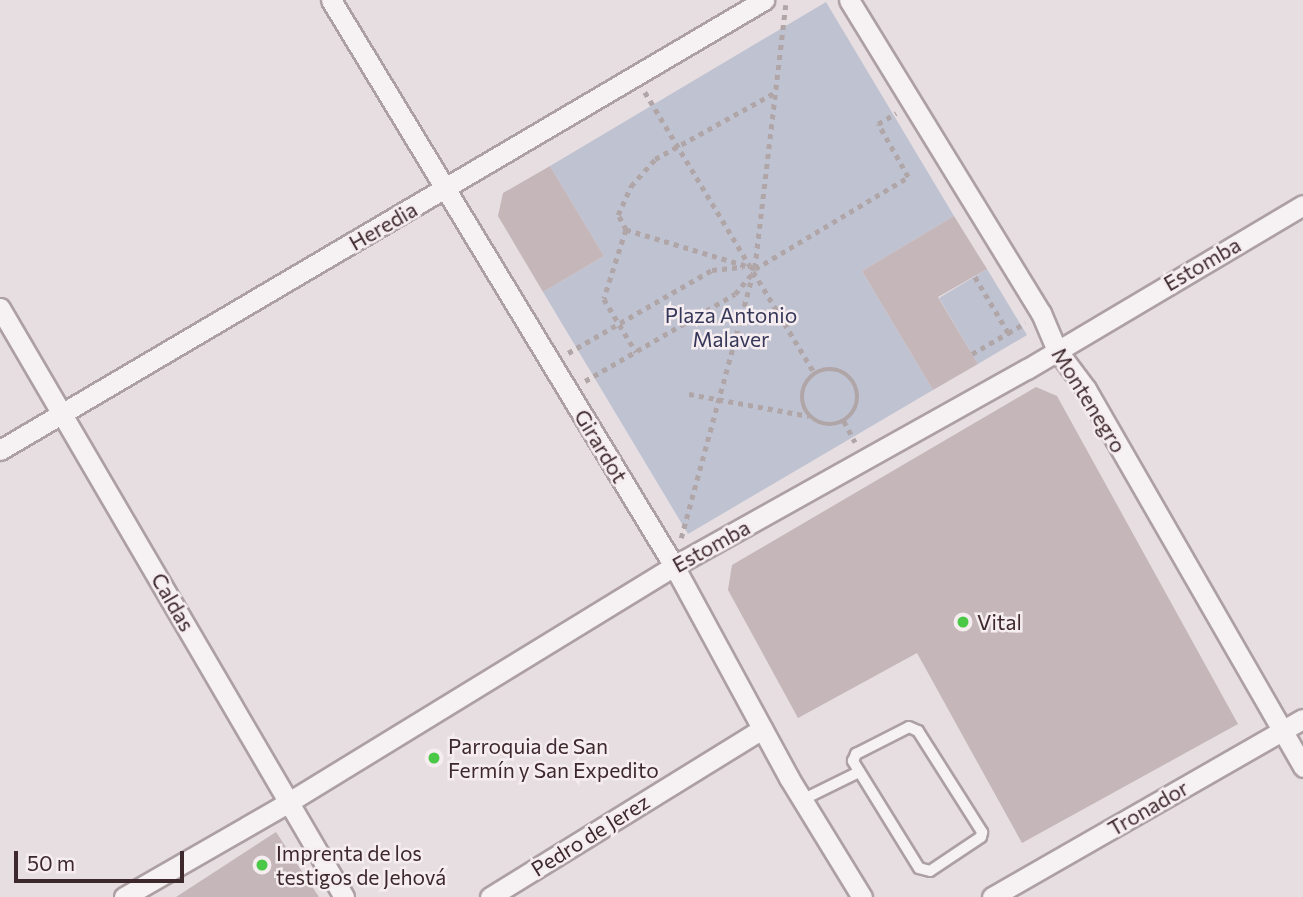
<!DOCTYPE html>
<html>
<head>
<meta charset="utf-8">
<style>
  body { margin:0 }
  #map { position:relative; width:1303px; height:897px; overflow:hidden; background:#e7dee1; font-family:Commissioner,sans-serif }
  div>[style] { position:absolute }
  .green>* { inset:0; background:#bfc2d1 }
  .building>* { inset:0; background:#c4b6b9 }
  .path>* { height:4.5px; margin-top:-2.25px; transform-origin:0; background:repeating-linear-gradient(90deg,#b0a5a7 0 5px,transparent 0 10px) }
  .path>.ring { margin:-2.25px; padding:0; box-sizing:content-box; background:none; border:4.5px solid #b0a5a7; border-radius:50% }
  .roads { filter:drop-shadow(2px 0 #ada0a4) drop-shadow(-2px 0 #ada0a4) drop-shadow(0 2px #ada0a4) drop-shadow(0 -2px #ada0a4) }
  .lane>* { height:10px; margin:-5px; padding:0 5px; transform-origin:5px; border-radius:5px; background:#f6f1f2 }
  .street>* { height:19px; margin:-9.5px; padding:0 9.5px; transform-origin:9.5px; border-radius:9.5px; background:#f6f1f2 }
  .dots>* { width:19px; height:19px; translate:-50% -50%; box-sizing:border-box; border:4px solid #f5edf0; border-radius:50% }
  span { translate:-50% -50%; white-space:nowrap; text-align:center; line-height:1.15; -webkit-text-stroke:5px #f5edf0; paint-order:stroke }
  .street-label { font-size:21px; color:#3d282d }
  .park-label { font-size:21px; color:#363859 }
  .poi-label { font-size:21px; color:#3d282d }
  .left { translate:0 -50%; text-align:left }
  .scale { position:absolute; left:14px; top:851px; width:170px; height:32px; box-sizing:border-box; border:4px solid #3d282d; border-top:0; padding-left:9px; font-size:21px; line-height:24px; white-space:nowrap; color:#3d282d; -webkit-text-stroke:5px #f5edf0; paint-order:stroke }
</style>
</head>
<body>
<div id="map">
  <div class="green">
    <i style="clip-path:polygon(826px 2px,954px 216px,862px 271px,933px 390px,688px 534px,543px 292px,604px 256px,550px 166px)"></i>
    <i style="clip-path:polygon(987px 269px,1027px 335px,978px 364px,939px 298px)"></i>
  </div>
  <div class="building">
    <i style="clip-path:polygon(550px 166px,604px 256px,543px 292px,498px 216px,503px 193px)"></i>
    <i style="clip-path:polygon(954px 216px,987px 269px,938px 297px,978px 364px,933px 390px,862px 271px)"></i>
    <i style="clip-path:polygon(1036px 387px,1057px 396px,1238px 724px,1022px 843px,917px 653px,798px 718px,728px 590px,732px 565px)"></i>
    <i style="clip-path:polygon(276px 832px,319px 897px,176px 897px)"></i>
  </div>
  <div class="path">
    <i style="left:786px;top:5px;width:266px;rotate:96.7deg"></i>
    <i style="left:755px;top:269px;width:179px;rotate:-31deg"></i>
    <i style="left:908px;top:177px;width:61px;rotate:-119.5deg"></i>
    <i style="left:878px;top:124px;width:21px;rotate:-31deg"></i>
    <i style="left:645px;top:92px;width:329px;rotate:58.9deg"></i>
    <i style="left:626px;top:230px;width:72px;rotate:107.7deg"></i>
    <i style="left:604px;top:299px;width:62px;rotate:58.9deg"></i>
    <i style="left:755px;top:269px;width:135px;rotate:-163.2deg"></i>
    <i style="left:626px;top:230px;width:17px;rotate:-118deg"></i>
    <i style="left:618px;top:215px;width:32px;rotate:-66deg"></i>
    <i style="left:631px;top:186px;width:36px;rotate:-48deg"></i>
    <i style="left:655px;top:159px;width:136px;rotate:-29deg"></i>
    <i style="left:1008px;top:333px;width:20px;rotate:-30deg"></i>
    <i style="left:568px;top:353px;width:166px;rotate:-30deg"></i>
    <i style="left:712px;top:270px;width:31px;rotate:-6deg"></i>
    <i style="left:972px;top:354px;width:42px;rotate:-30.3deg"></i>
    <i style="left:1008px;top:333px;width:66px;rotate:-120.8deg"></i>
    <i class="ring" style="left:802px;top:369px;width:51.5px;height:51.5px"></i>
    <i style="left:585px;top:381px;width:173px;rotate:-30.1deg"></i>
    <i style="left:735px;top:294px;width:25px;rotate:-50deg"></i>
    <i style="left:689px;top:394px;width:122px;rotate:10.4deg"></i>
    <i style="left:844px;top:421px;width:24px;rotate:62deg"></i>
    <i style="left:681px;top:538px;width:279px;rotate:-74.8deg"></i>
  </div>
  <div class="roads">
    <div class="lane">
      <i style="left:909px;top:727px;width:10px;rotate:24deg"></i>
      <i style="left:918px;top:731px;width:120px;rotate:57.6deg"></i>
      <i style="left:982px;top:832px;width:5px;rotate:101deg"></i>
      <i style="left:981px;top:837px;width:61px;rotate:146.3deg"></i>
      <i style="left:930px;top:871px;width:11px;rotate:-165deg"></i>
      <i style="left:919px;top:868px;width:126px;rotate:-121.7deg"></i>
      <i style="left:853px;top:761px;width:8px;rotate:-67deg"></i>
      <i style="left:856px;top:754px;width:59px;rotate:-27deg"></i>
      <i style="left:802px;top:800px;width:64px;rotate:-26.2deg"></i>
    </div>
    <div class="street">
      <i style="left:331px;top:0;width:662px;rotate:58.78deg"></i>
      <i style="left:674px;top:566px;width:241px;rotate:61.5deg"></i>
      <i style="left:789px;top:778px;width:140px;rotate:58.5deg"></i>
      <i style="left:849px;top:0;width:367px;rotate:58.5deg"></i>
      <i style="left:1041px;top:313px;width:39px;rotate:67deg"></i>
      <i style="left:1056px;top:349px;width:50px;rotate:53.1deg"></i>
      <i style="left:1086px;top:389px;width:436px;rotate:60.1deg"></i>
      <i style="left:0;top:308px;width:682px;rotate:59.71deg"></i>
      <i style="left:0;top:450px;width:887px;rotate:-30.5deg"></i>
      <i style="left:124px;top:897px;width:190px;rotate:-29.9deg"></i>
      <i style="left:289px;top:802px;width:452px;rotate:-31.5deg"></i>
      <i style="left:674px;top:566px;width:404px;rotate:-29.2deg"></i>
      <i style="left:1027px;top:369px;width:321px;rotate:-30.7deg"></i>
      <i style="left:490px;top:897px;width:320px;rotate:-31.7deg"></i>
      <i style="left:992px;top:897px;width:358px;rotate:-29.8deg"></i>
    </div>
  </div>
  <div class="dots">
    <i style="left:963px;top:622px;background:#4bc946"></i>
    <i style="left:434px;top:758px;background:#4bc946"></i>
    <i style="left:262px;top:865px;background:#4bc946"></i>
  </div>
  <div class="street-label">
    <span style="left:383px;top:226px;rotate:-30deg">Heredia</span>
    <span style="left:1202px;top:264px;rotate:-30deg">Estomba</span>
    <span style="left:1089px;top:400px;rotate:58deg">Montenegro</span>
    <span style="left:601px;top:446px;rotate:59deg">Girardot</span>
    <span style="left:711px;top:546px;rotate:-29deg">Estomba</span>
    <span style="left:173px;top:602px;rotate:60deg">Caldas</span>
    <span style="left:1148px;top:808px;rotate:-30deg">Tronador</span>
    <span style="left:590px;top:835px;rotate:-32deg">Pedro de Jerez</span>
  </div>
  <div class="park-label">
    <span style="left:731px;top:327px">Plaza Antonio<br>Malaver</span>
  </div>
  <div class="poi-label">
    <span class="left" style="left:977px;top:622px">Vital</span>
    <span class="left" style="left:448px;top:758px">Parroquia de San<br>Fermín y San Expedito</span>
    <span class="left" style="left:276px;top:865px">Imprenta de los<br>testigos de Jehová</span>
  </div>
  <div class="scale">50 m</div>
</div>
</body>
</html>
